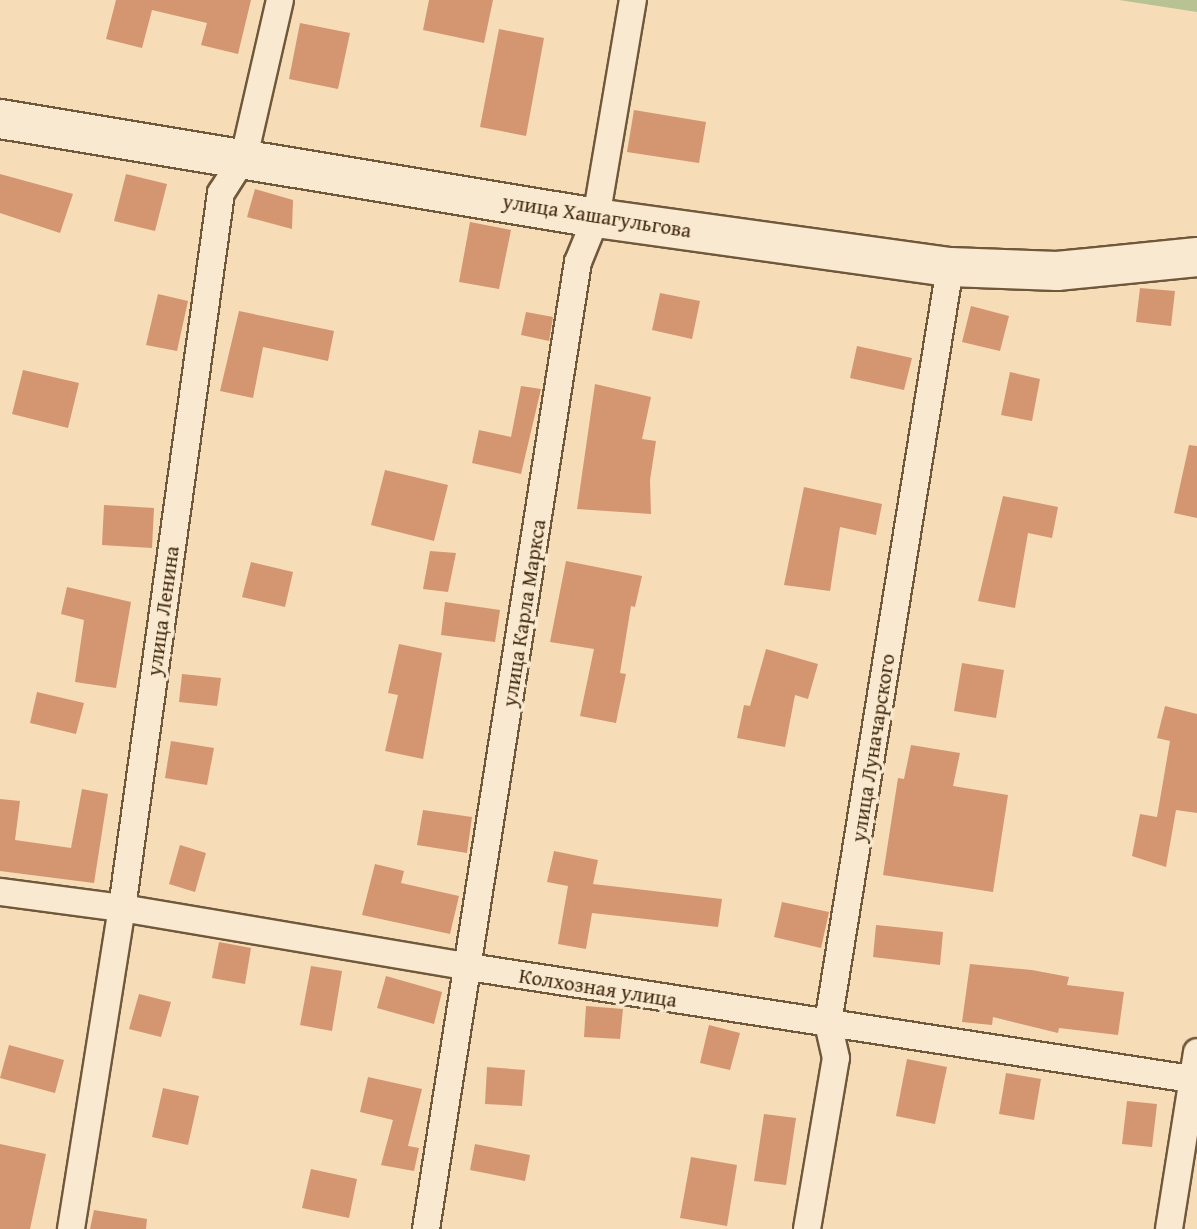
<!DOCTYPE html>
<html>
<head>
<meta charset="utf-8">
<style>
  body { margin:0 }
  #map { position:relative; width:1197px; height:1229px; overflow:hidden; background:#f6ddb8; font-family:"Gentium Book Plus",serif }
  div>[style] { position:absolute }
  .green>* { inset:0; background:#b8c292 }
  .building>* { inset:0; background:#d49571 }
  .roads { filter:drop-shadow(2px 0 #70583a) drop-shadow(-2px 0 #70583a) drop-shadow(0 2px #70583a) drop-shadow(0 -2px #70583a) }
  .street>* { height:26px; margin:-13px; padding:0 13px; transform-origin:13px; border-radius:13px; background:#f9e9d1 }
  .secondary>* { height:38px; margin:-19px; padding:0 19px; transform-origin:19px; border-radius:19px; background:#f9e9d1 }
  span { translate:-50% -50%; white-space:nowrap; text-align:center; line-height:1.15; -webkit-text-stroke:7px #f9e9d1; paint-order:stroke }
  .street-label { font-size:21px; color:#442c10 }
</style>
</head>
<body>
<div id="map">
  <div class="green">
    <i style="clip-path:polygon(1119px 0,1197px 0,1197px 12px)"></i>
  </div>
  <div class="building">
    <i style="clip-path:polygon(116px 0,251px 0,238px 54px,201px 45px,207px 23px,152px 10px,142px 48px,106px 39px)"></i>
    <i style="clip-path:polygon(429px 0,493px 0,484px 43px,423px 30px)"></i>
    <i style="clip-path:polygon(300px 23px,350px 33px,338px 89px,289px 79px)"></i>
    <i style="clip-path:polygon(499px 29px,544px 38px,526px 136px,480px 127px)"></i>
    <i style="clip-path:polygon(634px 110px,706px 122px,699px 163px,627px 152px)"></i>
    <i style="clip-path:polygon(0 174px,73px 194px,60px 233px,0 213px)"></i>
    <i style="clip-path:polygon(126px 174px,167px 184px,155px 231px,114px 221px)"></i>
    <i style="clip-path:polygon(255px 189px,293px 200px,292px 229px,247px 217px)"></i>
    <i style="clip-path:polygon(470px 222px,511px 230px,499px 289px,459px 282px)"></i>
    <i style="clip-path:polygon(1140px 288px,1175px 291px,1171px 326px,1136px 322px)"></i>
    <i style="clip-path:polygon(660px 293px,700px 301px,692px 339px,652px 330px)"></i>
    <i style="clip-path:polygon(158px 294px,188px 301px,177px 351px,146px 345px)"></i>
    <i style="clip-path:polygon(971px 306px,1009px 316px,1000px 351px,962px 342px)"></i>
    <i style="clip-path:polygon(239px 311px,334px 331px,328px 361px,263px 347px,253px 398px,220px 391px)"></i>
    <i style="clip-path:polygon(526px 312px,553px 317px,549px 341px,521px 335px)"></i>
    <i style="clip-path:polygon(857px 346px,912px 358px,904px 390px,850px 378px)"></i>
    <i style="clip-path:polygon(23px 370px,79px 383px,68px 428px,12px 414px)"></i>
    <i style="clip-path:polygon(1010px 372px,1040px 379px,1032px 421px,1001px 415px)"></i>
    <i style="clip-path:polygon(595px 384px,651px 397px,642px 439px,656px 441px,650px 480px,651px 514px,577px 509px)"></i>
    <i style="clip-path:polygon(521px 386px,541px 389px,521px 474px,472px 463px,479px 430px,511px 437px)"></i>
    <i style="clip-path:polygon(1189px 445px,1197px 446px,1197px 518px,1174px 513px)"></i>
    <i style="clip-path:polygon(385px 470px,448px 485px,434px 541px,371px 525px)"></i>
    <i style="clip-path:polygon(804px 487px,882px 504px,876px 535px,840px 527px,830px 591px,784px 585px)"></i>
    <i style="clip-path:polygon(1003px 496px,1058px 507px,1052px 538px,1028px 533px,1015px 608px,978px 601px)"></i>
    <i style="clip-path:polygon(104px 505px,154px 508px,152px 548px,102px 545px)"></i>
    <i style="clip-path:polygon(430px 551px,456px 553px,448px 592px,423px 589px)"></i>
    <i style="clip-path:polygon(566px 561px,642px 576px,635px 607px,631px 606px,620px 673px,626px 674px,616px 723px,580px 716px,594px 649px,550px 642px)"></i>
    <i style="clip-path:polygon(251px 562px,293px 572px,285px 607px,242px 597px)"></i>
    <i style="clip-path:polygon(67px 587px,131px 602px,116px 688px,75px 682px,84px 620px,61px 614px)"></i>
    <i style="clip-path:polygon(445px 602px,500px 610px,495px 642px,441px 635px)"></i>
    <i style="clip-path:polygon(399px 644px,442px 653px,423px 759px,385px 751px,398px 695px,388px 693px)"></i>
    <i style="clip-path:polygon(766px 649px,818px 664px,808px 699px,795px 695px,785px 747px,737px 738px,744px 705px,750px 706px)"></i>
    <i style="clip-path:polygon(962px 663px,1004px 670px,996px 718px,954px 711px)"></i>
    <i style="clip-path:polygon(182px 674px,221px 678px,217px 706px,179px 702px)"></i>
    <i style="clip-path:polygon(37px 692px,84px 703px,76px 734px,30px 723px)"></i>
    <i style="clip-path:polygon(1165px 706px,1197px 714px,1197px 813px,1176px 810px,1166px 867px,1132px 856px,1140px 814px,1157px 817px,1170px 741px,1157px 738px)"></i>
    <i style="clip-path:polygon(171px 741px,214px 748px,207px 785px,165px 778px)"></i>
    <i style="clip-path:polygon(911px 745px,960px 753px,953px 786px,1008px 795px,993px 892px,883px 875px,898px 778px,904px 779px)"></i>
    <i style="clip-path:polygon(82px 789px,108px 794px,94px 883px,0 871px,0 799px,20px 801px,15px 840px,71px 848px)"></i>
    <i style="clip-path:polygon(423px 810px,472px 817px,467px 853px,417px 845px)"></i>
    <i style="clip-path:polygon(180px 845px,206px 853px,195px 892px,169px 884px)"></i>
    <i style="clip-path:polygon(554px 851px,598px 860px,593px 884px,722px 899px,718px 927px,592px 913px,586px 949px,558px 944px,568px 886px,547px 882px)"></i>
    <i style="clip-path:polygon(375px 864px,404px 871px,401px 883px,459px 896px,450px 934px,362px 915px)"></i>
    <i style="clip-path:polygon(782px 902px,829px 912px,821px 948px,774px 937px)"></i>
    <i style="clip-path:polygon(876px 925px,943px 932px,940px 965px,873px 957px)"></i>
    <i style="clip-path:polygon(219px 942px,251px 948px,245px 984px,212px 978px)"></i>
    <i style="clip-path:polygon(970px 964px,1032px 970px,1069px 977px,1067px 985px,1124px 992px,1118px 1035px,1059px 1028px,1058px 1033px,993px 1017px,992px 1025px,962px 1022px)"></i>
    <i style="clip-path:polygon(311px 966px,342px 971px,332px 1031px,300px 1025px)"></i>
    <i style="clip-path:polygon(386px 976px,442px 992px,434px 1024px,377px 1008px)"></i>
    <i style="clip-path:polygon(139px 994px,171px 1002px,161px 1037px,129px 1029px)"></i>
    <i style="clip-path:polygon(586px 1006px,623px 1009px,620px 1039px,584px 1037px)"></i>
    <i style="clip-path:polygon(709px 1025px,740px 1033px,730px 1070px,700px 1063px)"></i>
    <i style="clip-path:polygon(9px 1045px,64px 1060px,55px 1093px,0 1078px)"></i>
    <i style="clip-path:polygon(907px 1059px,947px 1067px,935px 1124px,896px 1116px)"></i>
    <i style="clip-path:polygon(487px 1067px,525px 1070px,522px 1106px,485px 1104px)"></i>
    <i style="clip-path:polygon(1006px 1073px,1041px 1079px,1034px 1120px,999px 1114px)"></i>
    <i style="clip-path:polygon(368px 1077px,422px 1089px,408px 1146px,419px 1148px,414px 1171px,381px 1165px,393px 1120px,360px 1112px)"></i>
    <i style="clip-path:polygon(163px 1088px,199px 1096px,188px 1145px,152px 1137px)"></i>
    <i style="clip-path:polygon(1127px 1101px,1157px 1104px,1152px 1147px,1122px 1144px)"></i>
    <i style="clip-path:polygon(764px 1114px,796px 1118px,786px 1185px,754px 1181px)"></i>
    <i style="clip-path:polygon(0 1144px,46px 1154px,30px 1229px,0 1229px)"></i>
    <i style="clip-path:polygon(475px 1144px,530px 1155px,525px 1181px,470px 1170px)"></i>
    <i style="clip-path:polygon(691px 1157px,737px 1165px,727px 1226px,680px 1218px)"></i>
    <i style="clip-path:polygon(311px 1169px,357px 1179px,349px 1218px,302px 1208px)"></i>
    <i style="clip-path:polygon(94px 1210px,147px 1219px,146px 1229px,90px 1229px)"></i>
  </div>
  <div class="roads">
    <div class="street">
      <i style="left:0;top:892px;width:123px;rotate:7.5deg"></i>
      <i style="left:122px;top:908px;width:352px;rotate:9.6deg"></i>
      <i style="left:469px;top:967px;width:737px;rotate:8.82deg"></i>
      <i style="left:71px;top:1229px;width:325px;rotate:-81deg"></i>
      <i style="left:122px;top:908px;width:722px;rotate:-82.12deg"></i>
      <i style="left:221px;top:193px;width:43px;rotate:-57.4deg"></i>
      <i style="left:244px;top:157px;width:161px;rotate:-77.1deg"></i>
      <i style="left:426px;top:1229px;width:979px;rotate:-81.07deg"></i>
      <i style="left:578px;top:262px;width:48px;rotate:-67.8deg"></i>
      <i style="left:596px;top:218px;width:221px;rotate:-80.4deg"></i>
      <i style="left:807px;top:1229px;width:173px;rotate:-80.4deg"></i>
      <i style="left:836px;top:1058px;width:36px;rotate:-103deg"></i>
      <i style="left:828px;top:1023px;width:766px;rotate:-80.83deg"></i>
      <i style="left:1169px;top:1229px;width:179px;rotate:-81deg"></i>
    </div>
    <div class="secondary">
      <i style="left:0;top:119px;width:604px;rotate:9.43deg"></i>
      <i style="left:596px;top:218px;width:357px;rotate:7.9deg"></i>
      <i style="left:950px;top:267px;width:107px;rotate:2.1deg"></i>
      <i style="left:1057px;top:271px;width:141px;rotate:-5.7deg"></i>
    </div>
  </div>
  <div class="street-label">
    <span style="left:597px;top:216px;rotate:9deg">улица Хашагульгова</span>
    <span style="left:163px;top:611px;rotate:-82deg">улица Ленина</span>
    <span style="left:524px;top:613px;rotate:-81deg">улица Карла Маркса</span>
    <span style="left:873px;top:748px;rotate:-81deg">улица Луначарского</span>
    <span style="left:598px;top:988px;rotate:9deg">Колхозная улица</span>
  </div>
</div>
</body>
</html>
